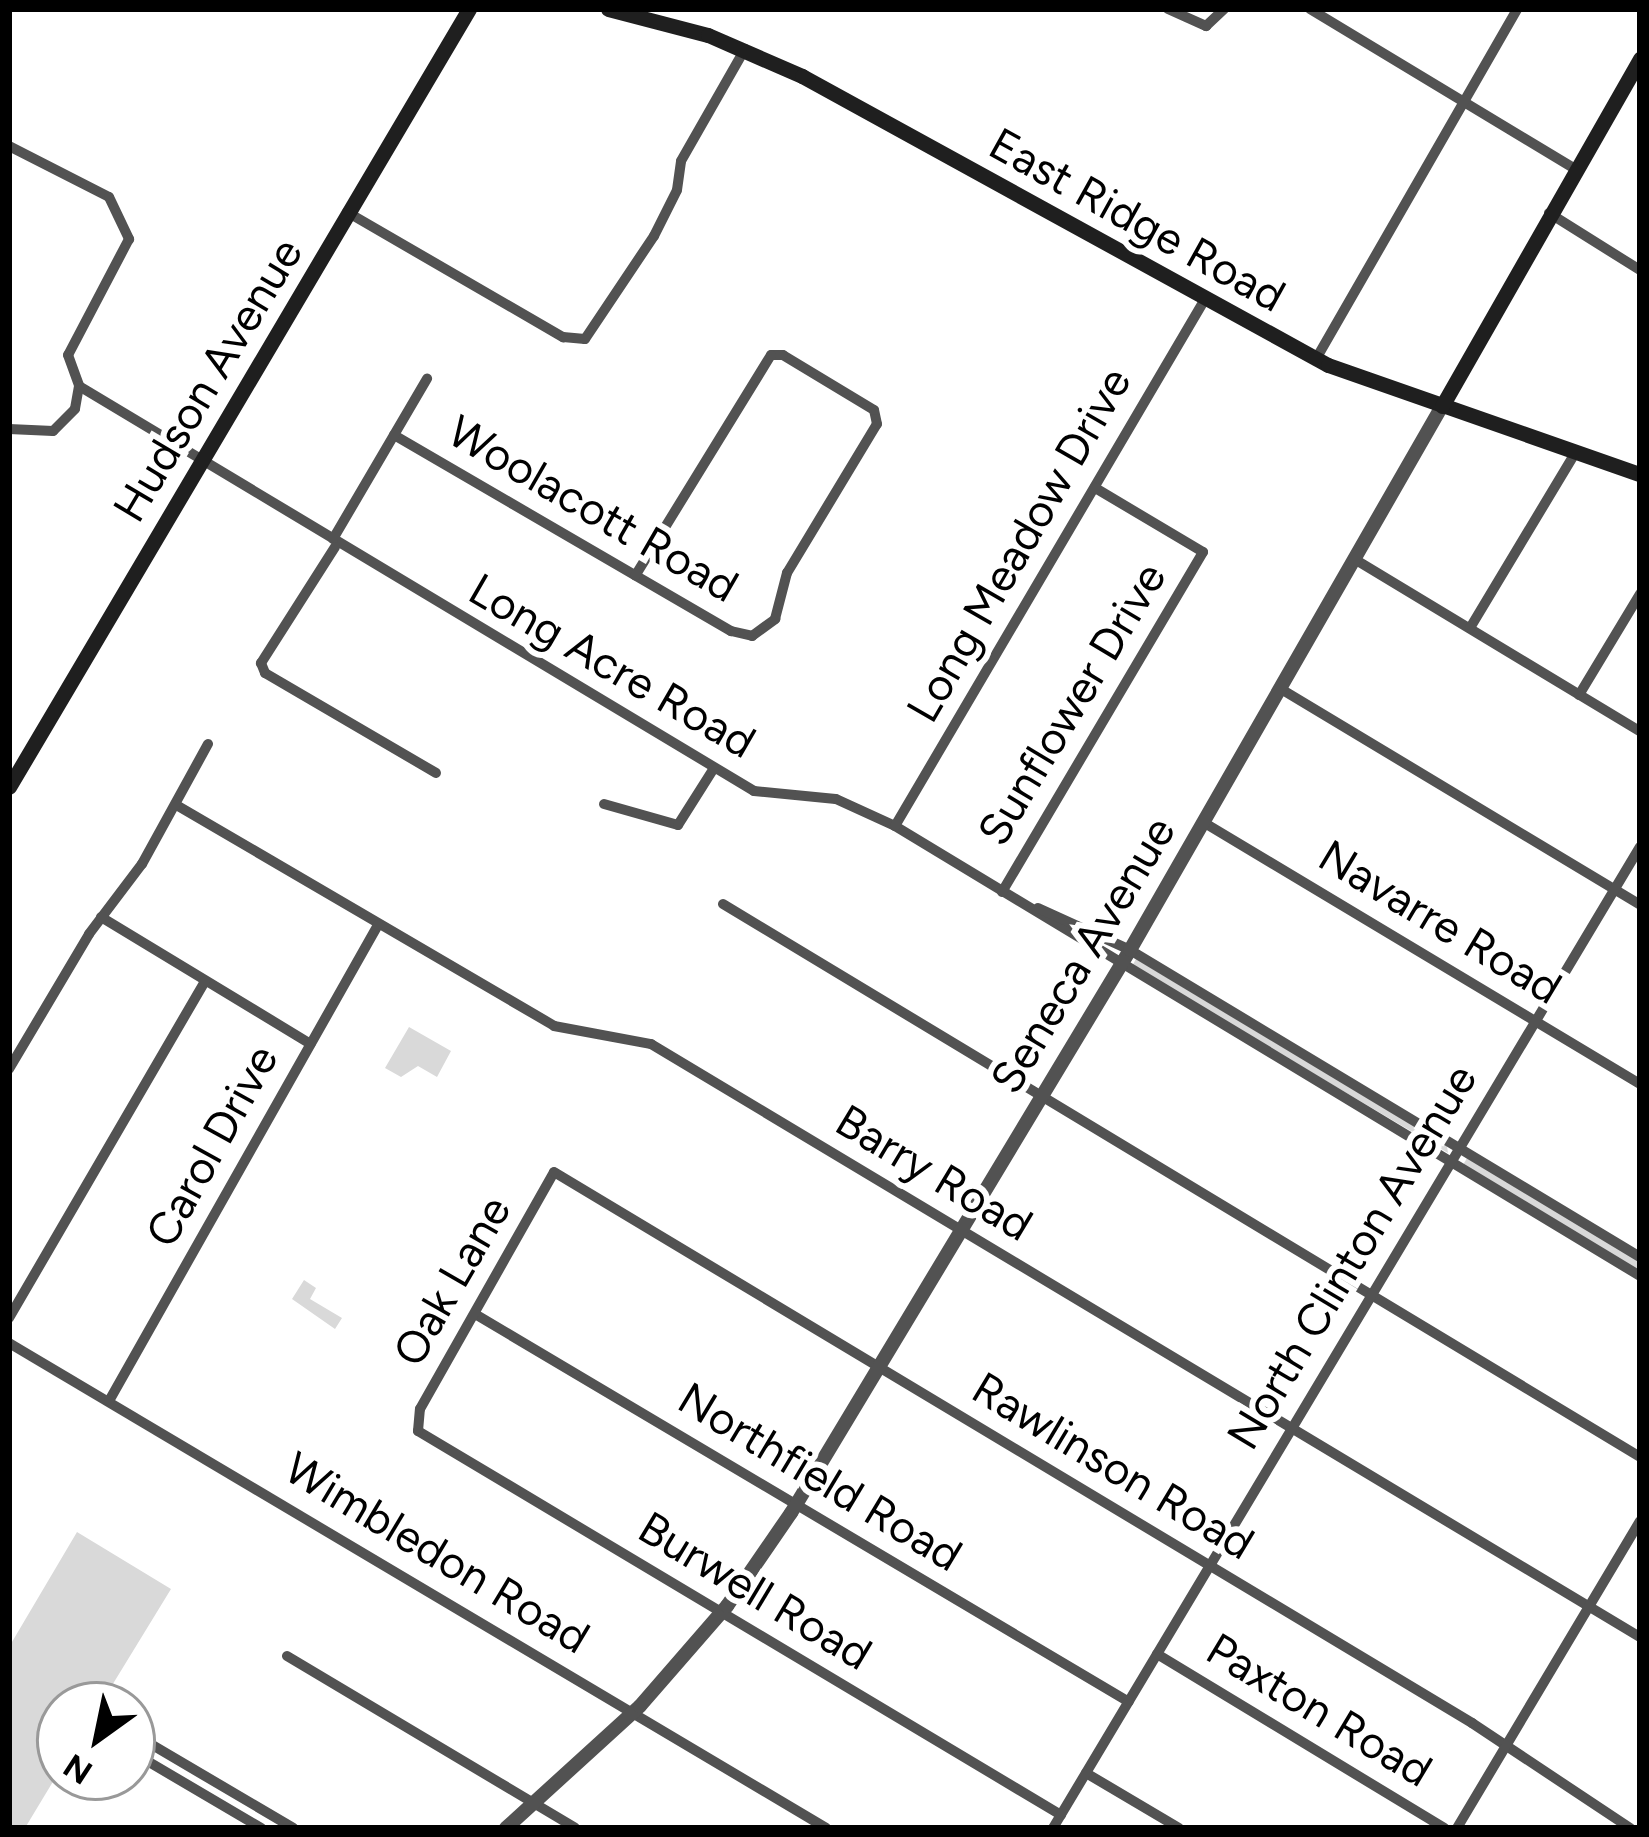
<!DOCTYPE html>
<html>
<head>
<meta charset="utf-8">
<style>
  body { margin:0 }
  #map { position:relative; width:1649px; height:1837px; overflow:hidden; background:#fff; font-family:Figtree,sans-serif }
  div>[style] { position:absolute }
  .green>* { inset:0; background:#d9d9d9 }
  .minor>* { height:10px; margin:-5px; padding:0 5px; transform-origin:5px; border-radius:5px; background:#525252 }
  .tertiary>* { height:14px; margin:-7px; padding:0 7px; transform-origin:7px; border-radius:7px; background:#525252 }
  .secondary>* { height:15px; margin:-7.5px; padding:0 7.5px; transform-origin:7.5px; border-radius:7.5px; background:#1f1f1f }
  span { translate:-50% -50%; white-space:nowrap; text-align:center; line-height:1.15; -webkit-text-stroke:12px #fff; paint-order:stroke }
  .street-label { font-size:45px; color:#000 }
  .frame { position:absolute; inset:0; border:12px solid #000; pointer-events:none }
  .north { position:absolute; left:36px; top:1681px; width:120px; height:120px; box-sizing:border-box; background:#fff; border:3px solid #999; border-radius:50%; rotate:213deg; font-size:33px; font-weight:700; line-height:48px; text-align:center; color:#000 }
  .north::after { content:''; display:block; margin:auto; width:42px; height:54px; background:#000; clip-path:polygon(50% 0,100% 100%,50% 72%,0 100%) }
</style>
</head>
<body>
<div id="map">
  <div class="green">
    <i style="clip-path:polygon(1136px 959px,1447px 1146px,1448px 1153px,1132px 966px)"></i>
    <i style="clip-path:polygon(409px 1027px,451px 1051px,437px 1077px,418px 1066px,401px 1077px,385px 1068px)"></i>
    <i style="clip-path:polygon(1467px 1158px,1640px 1262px,1640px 1271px,1463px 1165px)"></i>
    <i style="clip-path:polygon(304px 1280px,316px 1288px,310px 1299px,342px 1318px,335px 1329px,292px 1299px)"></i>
    <i style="clip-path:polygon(77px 1532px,171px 1589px,100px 1705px,60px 1705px,60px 1770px,25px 1828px,9px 1828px,9px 1647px)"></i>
  </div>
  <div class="minor">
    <i style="left:1168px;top:9px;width:42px;rotate:24.1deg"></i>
    <i style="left:1206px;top:26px;width:25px;rotate:-43deg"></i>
    <i style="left:1310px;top:9px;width:310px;rotate:31.1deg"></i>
    <i style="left:9px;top:146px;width:112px;rotate:27deg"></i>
    <i style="left:109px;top:197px;width:47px;rotate:64.5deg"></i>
    <i style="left:129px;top:239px;width:131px;rotate:117.7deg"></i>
    <i style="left:68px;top:355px;width:33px;rotate:70deg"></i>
    <i style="left:79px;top:386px;width:23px;rotate:100deg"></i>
    <i style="left:75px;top:409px;width:31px;rotate:135deg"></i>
    <i style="left:53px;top:431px;width:44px;rotate:-177.4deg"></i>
    <i style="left:347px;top:212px;width:250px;rotate:30.1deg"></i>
    <i style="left:563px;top:337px;width:22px;rotate:5deg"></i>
    <i style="left:585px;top:339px;width:124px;rotate:-56.2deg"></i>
    <i style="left:654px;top:236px;width:51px;rotate:-63.4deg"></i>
    <i style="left:677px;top:190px;width:29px;rotate:-82deg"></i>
    <i style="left:681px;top:161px;width:129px;rotate:-60.3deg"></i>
    <i style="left:1549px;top:213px;width:107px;rotate:32.1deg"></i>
    <i style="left:1316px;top:359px;width:404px;rotate:-60.1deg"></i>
    <i style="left:79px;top:386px;width:787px;rotate:30.96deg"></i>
    <i style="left:754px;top:791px;width:82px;rotate:5.6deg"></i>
    <i style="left:836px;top:799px;width:65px;rotate:24.6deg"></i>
    <i style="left:895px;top:826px;width:870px;rotate:31.13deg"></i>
    <i style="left:394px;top:435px;width:390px;rotate:30.2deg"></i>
    <i style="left:731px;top:631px;width:22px;rotate:13deg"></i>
    <i style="left:752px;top:636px;width:29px;rotate:-36deg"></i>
    <i style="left:775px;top:619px;width:48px;rotate:-75.4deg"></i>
    <i style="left:787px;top:573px;width:174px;rotate:-58.9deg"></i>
    <i style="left:877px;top:424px;width:14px;rotate:-102deg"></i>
    <i style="left:874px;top:410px;width:106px;rotate:-148.9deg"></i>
    <i style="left:783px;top:355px;width:12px;rotate:180deg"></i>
    <i style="left:771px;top:355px;width:259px;rotate:121.6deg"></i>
    <i style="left:333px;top:539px;width:186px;rotate:-59.6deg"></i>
    <i style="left:335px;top:547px;width:138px;rotate:122.5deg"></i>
    <i style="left:261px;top:663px;width:11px;rotate:68deg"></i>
    <i style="left:265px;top:673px;width:198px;rotate:30.3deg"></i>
    <i style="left:1356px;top:560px;width:332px;rotate:31.1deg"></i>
    <i style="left:1470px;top:628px;width:202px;rotate:-59deg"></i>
    <i style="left:1281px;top:689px;width:419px;rotate:31deg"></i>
    <i style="left:1579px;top:695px;width:118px;rotate:-58.9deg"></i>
    <i style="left:604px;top:804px;width:77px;rotate:15.8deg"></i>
    <i style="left:678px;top:825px;width:67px;rotate:-57.7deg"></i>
    <i style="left:178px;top:806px;width:436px;rotate:30.3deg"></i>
    <i style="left:554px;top:1026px;width:99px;rotate:10.5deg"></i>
    <i style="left:651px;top:1044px;width:1153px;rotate:30.95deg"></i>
    <i style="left:1203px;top:822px;width:510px;rotate:30.94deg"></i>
    <i style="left:895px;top:826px;width:611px;rotate:-59.53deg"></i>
    <i style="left:1002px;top:892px;width:395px;rotate:-59.4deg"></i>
    <i style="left:1203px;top:552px;width:126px;rotate:-149.3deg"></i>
    <i style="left:723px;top:904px;width:1071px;rotate:31.09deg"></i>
    <i style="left:1038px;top:908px;width:101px;rotate:24.5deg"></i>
    <i style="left:1130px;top:950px;width:595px;rotate:31.05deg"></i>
    <i style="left:101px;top:917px;width:245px;rotate:31.2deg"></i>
    <i style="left:9px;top:1069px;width:157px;rotate:-59.3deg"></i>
    <i style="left:89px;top:934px;width:88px;rotate:-52.9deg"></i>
    <i style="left:142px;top:864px;width:137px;rotate:-61.2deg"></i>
    <i style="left:475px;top:1314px;width:760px;rotate:30.68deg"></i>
    <i style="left:9px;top:1318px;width:390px;rotate:-59.8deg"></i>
    <i style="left:9px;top:1343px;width:950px;rotate:30.69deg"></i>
    <i style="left:109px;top:1401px;width:547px;rotate:-60.53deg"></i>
    <i style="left:1157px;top:1654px;width:336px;rotate:31.2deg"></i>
    <i style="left:287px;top:1656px;width:335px;rotate:30.8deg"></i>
    <i style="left:132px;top:1733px;width:187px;rotate:30.5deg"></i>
    <i style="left:132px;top:1752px;width:150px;rotate:30.5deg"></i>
    <i style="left:1086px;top:1773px;width:108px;rotate:30.6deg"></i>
    <i style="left:1061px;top:1815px;width:749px;rotate:-149.15deg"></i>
    <i style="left:418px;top:1431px;width:22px;rotate:-85deg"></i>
    <i style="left:420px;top:1409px;width:272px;rotate:-60.5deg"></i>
    <i style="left:554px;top:1172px;width:1071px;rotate:30.97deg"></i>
    <i style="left:1472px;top:1723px;width:190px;rotate:33.6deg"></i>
    <i style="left:1053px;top:1828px;width:1143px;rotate:-59.11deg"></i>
    <i style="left:1457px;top:1828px;width:357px;rotate:-59.2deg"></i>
  </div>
  <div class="tertiary">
    <i style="left:506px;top:1828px;width:181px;rotate:-42.3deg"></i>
    <i style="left:640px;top:1706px;width:133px;rotate:-49deg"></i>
    <i style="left:727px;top:1606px;width:113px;rotate:-55.5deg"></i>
    <i style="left:791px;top:1513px;width:657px;rotate:-58.95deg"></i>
    <i style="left:1130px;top:950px;width:627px;rotate:-60.16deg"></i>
  </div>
  <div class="secondary">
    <i style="left:608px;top:9px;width:103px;rotate:14.6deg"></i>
    <i style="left:708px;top:35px;width:103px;rotate:23.6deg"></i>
    <i style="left:802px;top:76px;width:600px;rotate:28.79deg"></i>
    <i style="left:1328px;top:365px;width:330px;rotate:19.3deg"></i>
    <i style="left:1442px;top:406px;width:400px;rotate:-60.3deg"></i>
    <i style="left:9px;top:787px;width:904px;rotate:-59.41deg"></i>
  </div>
  <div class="street-label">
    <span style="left:1137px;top:220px;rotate:29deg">East Ridge Road</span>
    <span style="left:208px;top:380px;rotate:-59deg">Hudson Avenue</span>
    <span style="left:593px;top:509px;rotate:30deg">Woolacott Road</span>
    <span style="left:1019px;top:545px;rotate:-60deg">Long Meadow Drive</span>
    <span style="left:612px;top:666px;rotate:30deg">Long Acre Road</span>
    <span style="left:1072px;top:704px;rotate:-59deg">Sunflower Drive</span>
    <span style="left:1440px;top:922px;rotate:31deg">Navarre Road</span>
    <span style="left:1083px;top:955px;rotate:-59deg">Seneca Avenue</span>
    <span style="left:212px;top:1146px;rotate:-61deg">Carol Drive</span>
    <span style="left:934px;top:1173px;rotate:31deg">Barry Road</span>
    <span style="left:1352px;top:1257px;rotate:-59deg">North Clinton Avenue</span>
    <span style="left:452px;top:1281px;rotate:-60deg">Oak Lane</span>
    <span style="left:1113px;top:1466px;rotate:31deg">Rawlinson Road</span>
    <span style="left:820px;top:1477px;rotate:31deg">Northfield Road</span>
    <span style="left:437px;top:1553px;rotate:31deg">Wimbledon Road</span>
    <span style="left:755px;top:1591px;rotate:31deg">Burwell Road</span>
    <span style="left:1319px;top:1710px;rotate:31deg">Paxton Road</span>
  </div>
  <div class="frame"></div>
  <div class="north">N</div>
</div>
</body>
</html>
